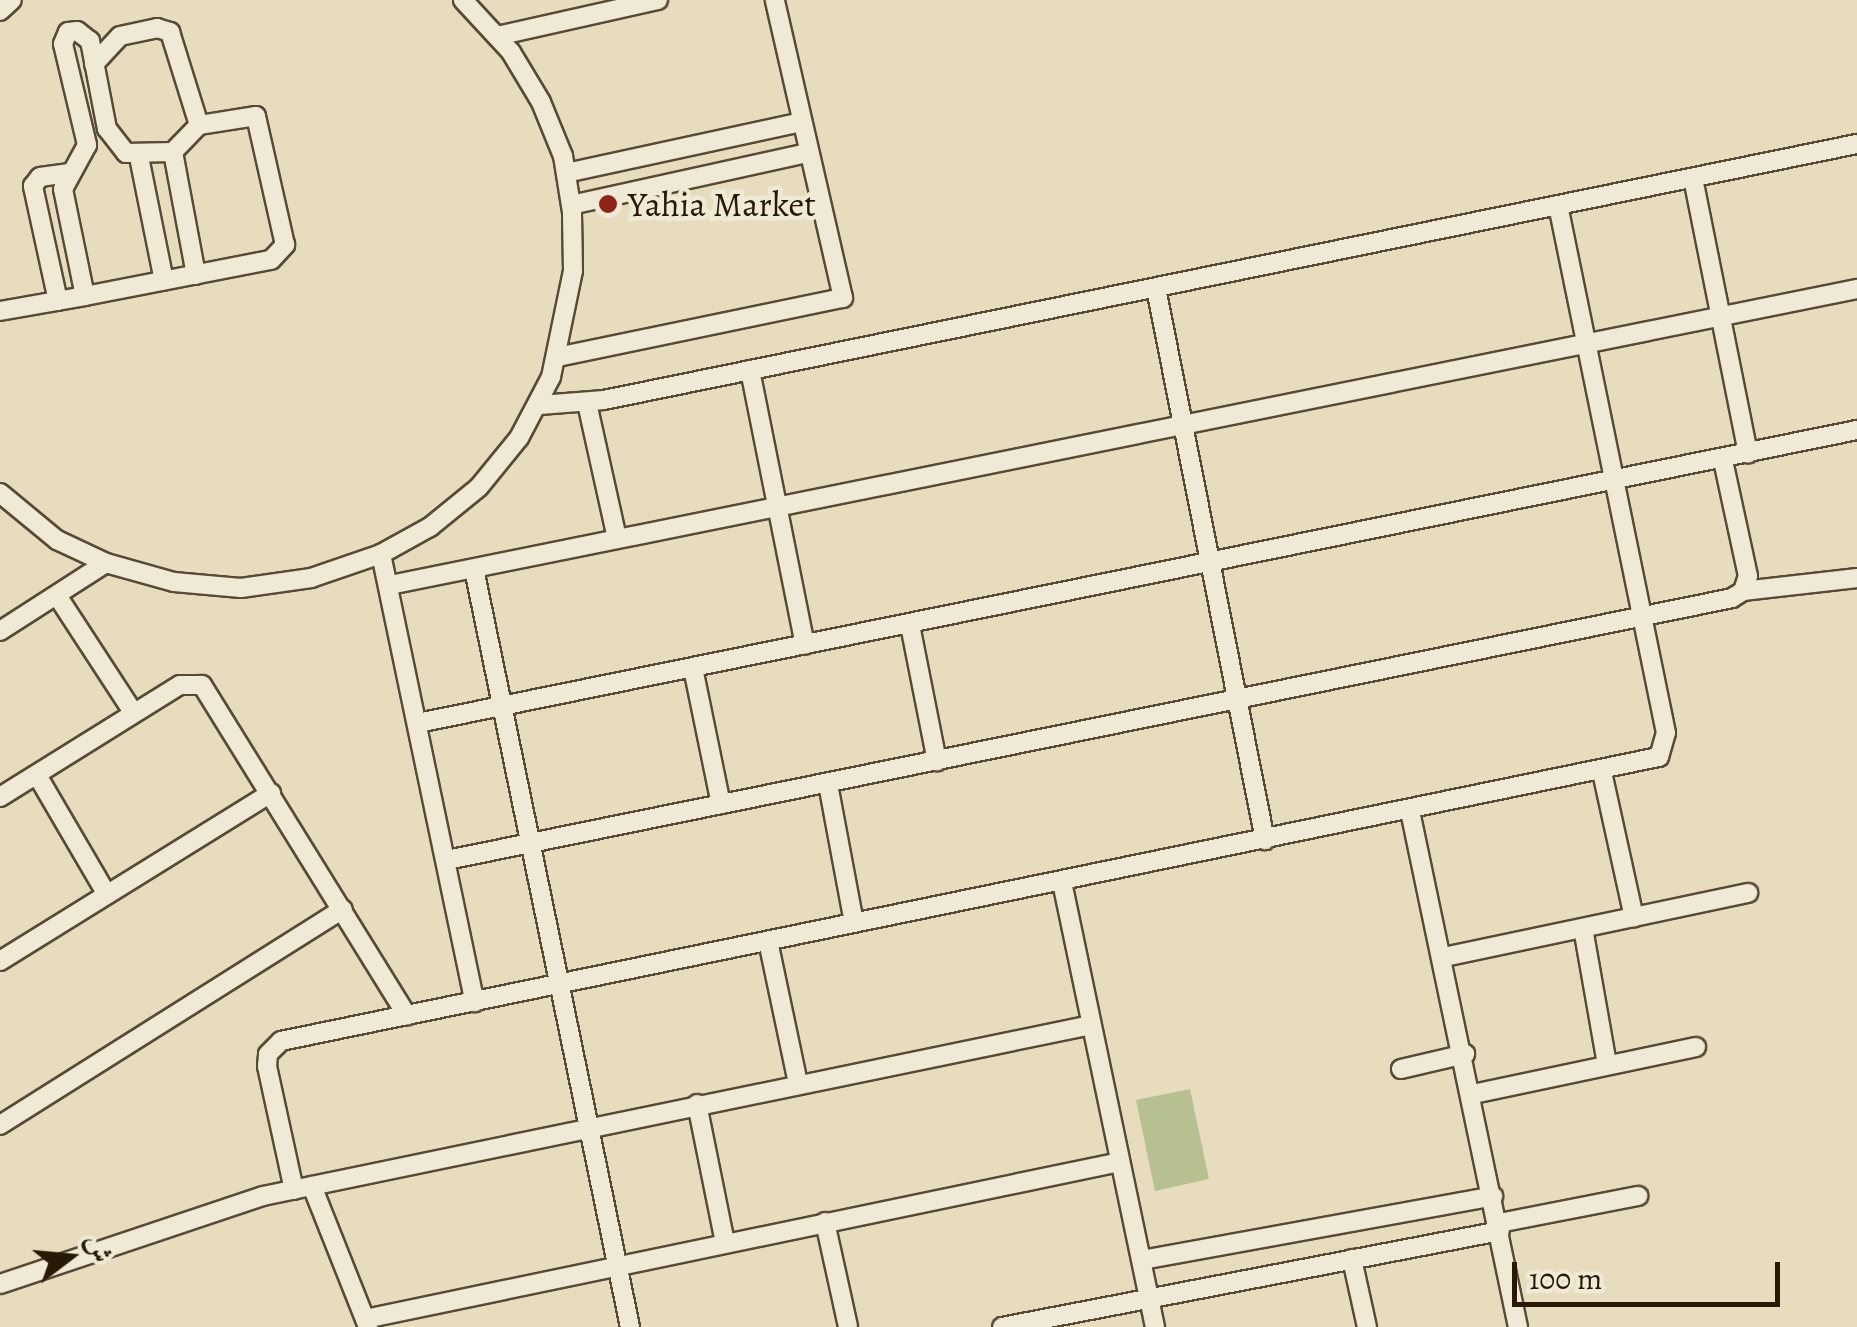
<!DOCTYPE html>
<html>
<head>
<meta charset="utf-8">
<style>
  body { margin:0 }
  #map { position:relative; width:1857px; height:1327px; overflow:hidden; background:#e7ddbe; font-family:Alegreya,Amiri,serif }
  div>[style] { position:absolute }
  .green>* { inset:0; background:#b7c090 }
  .roads { filter:drop-shadow(2px 0 #584a35) drop-shadow(-2px 0 #584a35) drop-shadow(0 2px #584a35) drop-shadow(0 -2px #584a35) }
  .minor>* { height:18px; margin:-9px; padding:0 9px; transform-origin:9px; border-radius:9px; background:#efe9d5 }
  .dots>* { width:28px; height:28px; translate:-50% -50%; box-sizing:border-box; border:5px solid #efe9d5; border-radius:50% }
  span { translate:-50% -50%; white-space:nowrap; text-align:center; line-height:1.15; -webkit-text-stroke:9px #efe9d5; paint-order:stroke }
  .poi-label { font-size:35px; color:#281907 }
  .left { translate:0 -50%; text-align:left }
  .north { position:absolute; left:20px; top:1207px; width:100px; height:100px; -webkit-text-stroke:8px #efe9d5; paint-order:stroke; rotate:74deg; font-size:28px; font-weight:700; line-height:40px; text-align:center; color:#281907 }
  .north::after { content:''; display:block; margin:auto; width:35px; height:45px; background:#281907; clip-path:polygon(50% 0,100% 100%,50% 72%,0 100%) }
  .scale { position:absolute; left:1512px; top:1262px; width:268px; height:45px; box-sizing:border-box; border:5px solid #281907; border-top:0; padding-left:12px; font-size:30px; line-height:35px; white-space:nowrap; color:#281907; -webkit-text-stroke:8px #efe9d5; paint-order:stroke }
</style>
</head>
<body>
<div id="map">
  <div class="green">
    <i style="clip-path:polygon(1190px 1089px,1209px 1179px,1155px 1191px,1136px 1100px)"></i>
  </div>
  <div class="roads">
    <div class="minor">
      <i style="left:0;top:11px;width:16px;rotate:-43deg"></i>
      <i style="left:497px;top:36px;width:165px;rotate:-12.6deg"></i>
      <i style="left:94px;top:64px;width:38px;rotate:-47deg"></i>
      <i style="left:120px;top:36px;width:38px;rotate:-12deg"></i>
      <i style="left:157px;top:28px;width:14px;rotate:17deg"></i>
      <i style="left:170px;top:32px;width:97px;rotate:72.7deg"></i>
      <i style="left:173px;top:152px;width:125px;rotate:79.4deg"></i>
      <i style="left:139px;top:157px;width:126px;rotate:78.6deg"></i>
      <i style="left:566px;top:173px;width:240px;rotate:-12.2deg"></i>
      <i style="left:1693px;top:178px;width:281px;rotate:78.7deg"></i>
      <i style="left:571px;top:205px;width:243px;rotate:-12.4deg"></i>
      <i style="left:1156px;top:288px;width:563px;rotate:78.83deg"></i>
      <i style="left:58px;top:301px;width:118px;rotate:-102.3deg"></i>
      <i style="left:33px;top:186px;width:11px;rotate:-52deg"></i>
      <i style="left:40px;top:177px;width:30px;rotate:-8deg"></i>
      <i style="left:0;top:311px;width:86px;rotate:-10deg"></i>
      <i style="left:85px;top:296px;width:189px;rotate:-11deg"></i>
      <i style="left:271px;top:260px;width:21px;rotate:-47deg"></i>
      <i style="left:285px;top:245px;width:132px;rotate:-102.7deg"></i>
      <i style="left:256px;top:116px;width:58px;rotate:171deg"></i>
      <i style="left:199px;top:125px;width:37px;rotate:134deg"></i>
      <i style="left:173px;top:152px;width:47px;rotate:178.8deg"></i>
      <i style="left:126px;top:153px;width:31px;rotate:-128deg"></i>
      <i style="left:107px;top:129px;width:90px;rotate:-100.9deg"></i>
      <i style="left:90px;top:41px;width:16px;rotate:-142deg"></i>
      <i style="left:77px;top:31px;width:9px;rotate:174deg"></i>
      <i style="left:68px;top:32px;width:13px;rotate:113deg"></i>
      <i style="left:63px;top:44px;width:104px;rotate:76.6deg"></i>
      <i style="left:87px;top:145px;width:50px;rotate:118.6deg"></i>
      <i style="left:63px;top:189px;width:109px;rotate:78.4deg"></i>
      <i style="left:557px;top:357px;width:292px;rotate:-11.7deg"></i>
      <i style="left:843px;top:298px;width:306px;rotate:-102.9deg"></i>
      <i style="left:750px;top:370px;width:280px;rotate:78.7deg"></i>
      <i style="left:587px;top:403px;width:138px;rotate:77.5deg"></i>
      <i style="left:540px;top:405px;width:64px;rotate:-4.5deg"></i>
      <i style="left:604px;top:400px;width:1279px;rotate:-11.55deg"></i>
      <i style="left:0;top:493px;width:74px;rotate:39.5deg"></i>
      <i style="left:57px;top:540px;width:54px;rotate:25.1deg"></i>
      <i style="left:106px;top:563px;width:71px;rotate:15.6deg"></i>
      <i style="left:174px;top:582px;width:67px;rotate:5.1deg"></i>
      <i style="left:241px;top:588px;width:71px;rotate:-8.1deg"></i>
      <i style="left:311px;top:578px;width:74px;rotate:-18.9deg"></i>
      <i style="left:381px;top:554px;width:56px;rotate:-28.9deg"></i>
      <i style="left:430px;top:527px;width:63px;rotate:-39.2deg"></i>
      <i style="left:479px;top:487px;width:63px;rotate:-50.8deg"></i>
      <i style="left:519px;top:438px;width:69px;rotate:-62.3deg"></i>
      <i style="left:551px;top:377px;width:108px;rotate:-78.3deg"></i>
      <i style="left:573px;top:271px;width:59px;rotate:-91deg"></i>
      <i style="left:572px;top:212px;width:57px;rotate:-99.1deg"></i>
      <i style="left:563px;top:156px;width:58px;rotate:-112.2deg"></i>
      <i style="left:541px;top:102px;width:58px;rotate:-121deg"></i>
      <i style="left:511px;top:52px;width:71px;rotate:-132.7deg"></i>
      <i style="left:381px;top:554px;width:458px;rotate:78.2deg"></i>
      <i style="left:474px;top:569px;width:774px;rotate:78.37deg"></i>
      <i style="left:390px;top:585px;width:1497px;rotate:-11.41deg"></i>
      <i style="left:1743px;top:591px;width:115px;rotate:-6.5deg"></i>
      <i style="left:58px;top:597px;width:137px;rotate:56.9deg"></i>
      <i style="left:910px;top:625px;width:139px;rotate:78.8deg"></i>
      <i style="left:0;top:631px;width:126px;rotate:-32.7deg"></i>
      <i style="left:693px;top:668px;width:139px;rotate:78.4deg"></i>
      <i style="left:418px;top:723px;width:1469px;rotate:-11.51deg"></i>
      <i style="left:1602px;top:772px;width:149px;rotate:77.6deg"></i>
      <i style="left:37px;top:775px;width:137px;rotate:59.7deg"></i>
      <i style="left:828px;top:784px;width:141px;rotate:79.4deg"></i>
      <i style="left:0;top:797px;width:212px;rotate:-31.9deg"></i>
      <i style="left:180px;top:685px;width:22px"></i>
      <i style="left:202px;top:685px;width:389px;rotate:58.2deg"></i>
      <i style="left:1410px;top:811px;width:527px;rotate:78.18deg"></i>
      <i style="left:447px;top:860px;width:1311px;rotate:-11.52deg"></i>
      <i style="left:1732px;top:598px;width:13px;rotate:-32deg"></i>
      <i style="left:1743px;top:591px;width:16px;rotate:-72deg"></i>
      <i style="left:1748px;top:576px;width:119px;rotate:-102.2deg"></i>
      <i style="left:1062px;top:882px;width:455px;rotate:78.2deg"></i>
      <i style="left:1583px;top:928px;width:138px;rotate:80deg"></i>
      <i style="left:768px;top:941px;width:145px;rotate:78.1deg"></i>
      <i style="left:1444px;top:957px;width:311px;rotate:-11.9deg"></i>
      <i style="left:0;top:961px;width:319px;rotate:-31.8deg"></i>
      <i style="left:1401px;top:1069px;width:66px;rotate:-13.2deg"></i>
      <i style="left:1473px;top:1094px;width:228px;rotate:-11.9deg"></i>
      <i style="left:697px;top:1104px;width:142px;rotate:78.6deg"></i>
      <i style="left:0;top:1125px;width:405px;rotate:-32.2deg"></i>
      <i style="left:312px;top:1186px;width:152px;rotate:68.3deg"></i>
      <i style="left:294px;top:1190px;width:127px;rotate:-102.3deg"></i>
      <i style="left:267px;top:1066px;width:12px;rotate:-85deg"></i>
      <i style="left:268px;top:1054px;width:18px;rotate:-45deg"></i>
      <i style="left:281px;top:1041px;width:1407px;rotate:-11.65deg"></i>
      <i style="left:1659px;top:757px;width:25px;rotate:-74deg"></i>
      <i style="left:1666px;top:733px;width:539px;rotate:-101.56deg"></i>
      <i style="left:825px;top:1222px;width:107px;rotate:77.6deg"></i>
      <i style="left:1499px;top:1223px;width:142px;rotate:-11deg"></i>
      <i style="left:1352px;top:1259px;width:70px;rotate:77.6deg"></i>
      <i style="left:1142px;top:1260px;width:357px;rotate:-10.3deg"></i>
      <i style="left:0;top:1284px;width:277px;rotate:-18.5deg"></i>
      <i style="left:263px;top:1196px;width:845px;rotate:-11.67deg"></i>
      <i style="left:365px;top:1319px;width:771px;rotate:-11.75deg"></i>
      <i style="left:1002px;top:1327px;width:507px;rotate:-10.91deg"></i>
    </div>
  </div>
  <div class="dots">
    <i style="left:608px;top:204px;background:#8f2418"></i>
  </div>
  <div class="poi-label">
    <span class="left" style="left:628px;top:204px">Yahia Market</span>
  </div>
  <div class="north">ش</div>
  <div class="scale">100 m</div>
</div>
</body>
</html>
